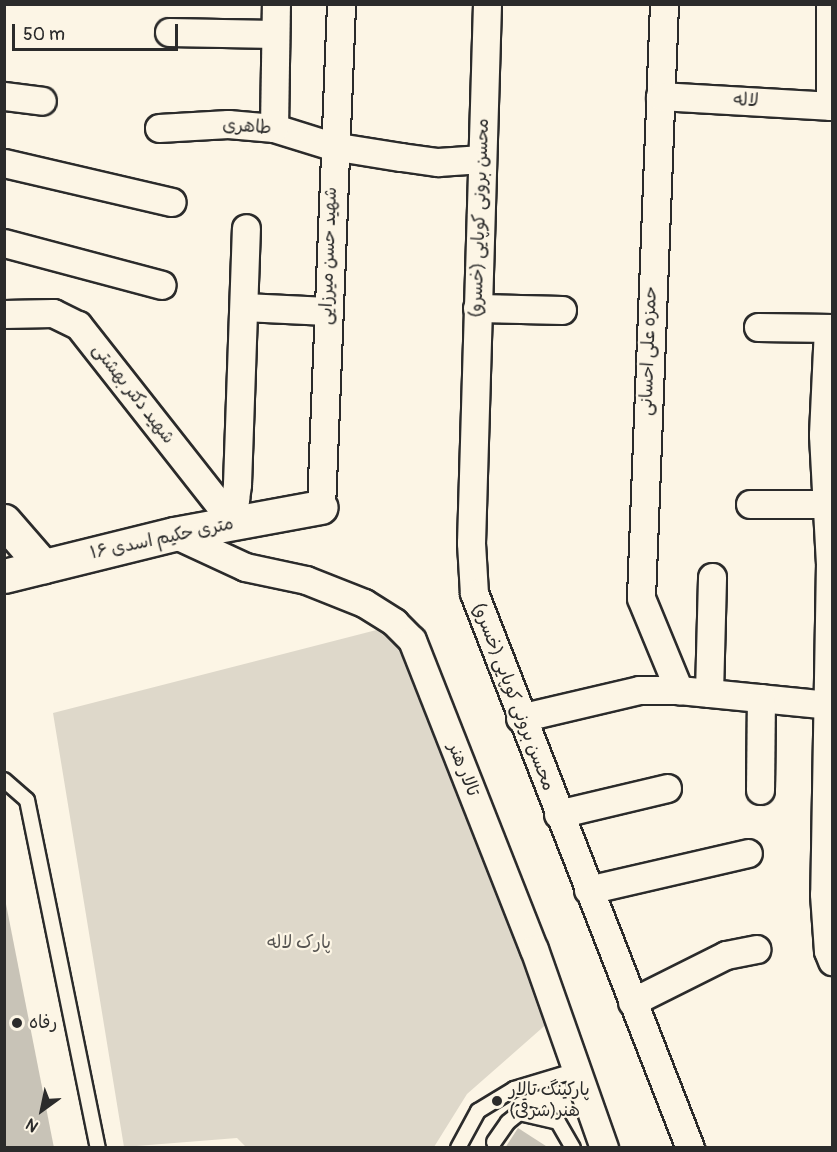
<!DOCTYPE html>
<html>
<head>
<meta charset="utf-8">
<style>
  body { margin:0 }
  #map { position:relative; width:837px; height:1152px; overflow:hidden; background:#fcf5e5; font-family:Pangolin,"Playpen Sans Arabic",sans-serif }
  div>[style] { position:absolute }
  .green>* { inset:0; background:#ded8ca }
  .building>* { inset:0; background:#c8c3b7 }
  .roads { filter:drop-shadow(2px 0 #2b2b2b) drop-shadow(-2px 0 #2b2b2b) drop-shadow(0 2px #2b2b2b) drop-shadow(0 -2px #2b2b2b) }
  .lane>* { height:14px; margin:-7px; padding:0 7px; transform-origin:7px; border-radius:7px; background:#fcf5e5 }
  .street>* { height:27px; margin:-13.5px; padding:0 13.5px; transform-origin:13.5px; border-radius:13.5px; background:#fcf5e5 }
  .secondary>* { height:33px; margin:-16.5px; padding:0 16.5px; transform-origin:16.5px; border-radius:16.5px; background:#fcf5e5 }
  .dots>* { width:16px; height:16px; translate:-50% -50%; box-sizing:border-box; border:3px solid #fcf5e5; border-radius:50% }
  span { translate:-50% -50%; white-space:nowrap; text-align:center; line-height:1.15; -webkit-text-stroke:4.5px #fcf5e5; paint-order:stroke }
  .street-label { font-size:18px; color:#2b2b2b }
  .park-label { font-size:18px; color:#585653 }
  .poi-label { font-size:18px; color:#2b2b2b }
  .left { translate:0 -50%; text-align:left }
  .frame { position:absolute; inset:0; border:6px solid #2b2b2b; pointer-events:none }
  .north { position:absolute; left:12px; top:1080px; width:60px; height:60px; -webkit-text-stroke:4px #fcf5e5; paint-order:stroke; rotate:213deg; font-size:16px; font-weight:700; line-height:24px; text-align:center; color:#2b2b2b }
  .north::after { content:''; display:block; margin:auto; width:21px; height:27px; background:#2b2b2b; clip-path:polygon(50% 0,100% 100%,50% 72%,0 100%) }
  .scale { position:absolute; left:12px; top:24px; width:166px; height:27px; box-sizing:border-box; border:3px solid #2b2b2b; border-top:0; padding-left:8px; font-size:18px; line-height:21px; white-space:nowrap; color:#2b2b2b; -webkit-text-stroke:4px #fcf5e5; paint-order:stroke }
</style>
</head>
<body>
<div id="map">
  <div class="green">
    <i style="clip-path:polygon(392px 626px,550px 1021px,467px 1094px,434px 1147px,246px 1147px,237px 1138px,124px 1147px,53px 713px)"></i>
  </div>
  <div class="building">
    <i style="clip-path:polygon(4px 904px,6px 904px,54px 1148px,4px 1148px)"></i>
    <i style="clip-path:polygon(518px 1128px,549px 1148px,505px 1148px)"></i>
  </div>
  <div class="roads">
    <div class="lane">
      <i style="left:4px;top:780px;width:30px;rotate:41deg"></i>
      <i style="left:27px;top:800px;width:355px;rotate:78.5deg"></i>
      <i style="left:494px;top:1142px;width:24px;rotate:-55deg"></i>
      <i style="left:508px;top:1122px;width:14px;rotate:-39deg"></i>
      <i style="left:519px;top:1113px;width:40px;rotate:13deg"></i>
      <i style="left:558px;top:1122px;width:30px;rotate:60deg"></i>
      <i style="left:458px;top:1148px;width:42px;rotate:-61.6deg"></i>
      <i style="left:478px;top:1111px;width:42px;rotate:-31.4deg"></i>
      <i style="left:514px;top:1089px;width:66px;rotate:-16.8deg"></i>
    </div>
    <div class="street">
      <i style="left:487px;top:4px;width:539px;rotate:91.7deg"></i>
      <i style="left:471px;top:543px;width:50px;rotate:86.6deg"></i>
      <i style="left:474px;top:593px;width:596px;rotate:68.73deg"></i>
      <i style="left:664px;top:4px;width:594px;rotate:92.22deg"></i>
      <i style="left:641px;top:598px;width:100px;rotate:67.6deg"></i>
      <i style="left:169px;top:32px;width:106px;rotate:1.1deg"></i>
      <i style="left:4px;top:96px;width:38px;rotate:7deg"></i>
      <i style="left:660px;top:96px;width:172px;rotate:3.3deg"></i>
      <i style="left:830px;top:106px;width:102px;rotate:-90deg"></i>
      <i style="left:159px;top:128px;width:69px;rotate:-3.3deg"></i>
      <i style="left:228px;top:124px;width:46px;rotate:5deg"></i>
      <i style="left:274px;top:128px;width:61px;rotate:17.2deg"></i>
      <i style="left:332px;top:146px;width:70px;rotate:9.1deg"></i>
      <i style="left:401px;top:157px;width:37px;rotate:8deg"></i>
      <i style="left:438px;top:162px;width:44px;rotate:-3.9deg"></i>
      <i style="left:274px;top:128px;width:124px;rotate:-89.1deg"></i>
      <i style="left:4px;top:163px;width:172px;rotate:13.1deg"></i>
      <i style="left:4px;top:243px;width:163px;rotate:14.9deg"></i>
      <i style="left:244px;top:307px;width:83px;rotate:2.8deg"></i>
      <i style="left:477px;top:308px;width:85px;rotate:1.3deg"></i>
      <i style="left:4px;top:314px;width:49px;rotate:-1.2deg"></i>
      <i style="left:53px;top:313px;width:28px;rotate:26deg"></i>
      <i style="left:78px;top:325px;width:252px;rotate:51.8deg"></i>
      <i style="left:758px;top:327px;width:74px;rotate:0.8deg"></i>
      <i style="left:828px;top:328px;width:107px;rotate:92.7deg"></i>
      <i style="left:823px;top:435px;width:128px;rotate:86.9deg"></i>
      <i style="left:830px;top:563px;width:331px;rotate:91deg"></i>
      <i style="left:824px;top:894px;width:57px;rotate:86deg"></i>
      <i style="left:828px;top:951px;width:11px;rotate:68deg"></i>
      <i style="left:750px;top:504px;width:77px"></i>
      <i style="left:321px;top:507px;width:503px;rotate:-87.72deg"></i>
      <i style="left:223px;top:509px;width:16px;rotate:-40deg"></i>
      <i style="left:235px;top:499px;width:15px;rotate:-82deg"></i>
      <i style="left:237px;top:484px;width:256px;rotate:-88deg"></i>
      <i style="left:174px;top:534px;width:78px;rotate:24.9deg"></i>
      <i style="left:245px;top:567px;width:62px;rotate:12deg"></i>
      <i style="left:306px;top:580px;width:62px;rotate:21.6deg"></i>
      <i style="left:364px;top:603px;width:36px;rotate:32deg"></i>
      <i style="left:394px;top:622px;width:25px;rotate:45deg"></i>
      <i style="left:412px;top:640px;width:332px;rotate:68.5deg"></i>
      <i style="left:534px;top:949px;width:211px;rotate:70.6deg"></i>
      <i style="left:709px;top:693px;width:116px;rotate:-88.5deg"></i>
      <i style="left:520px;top:718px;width:122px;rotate:-13.2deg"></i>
      <i style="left:639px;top:690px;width:40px"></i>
      <i style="left:679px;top:690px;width:150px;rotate:5.7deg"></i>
      <i style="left:760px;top:790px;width:92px;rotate:-89.4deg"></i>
      <i style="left:558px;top:814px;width:112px;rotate:-13.4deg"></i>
      <i style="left:588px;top:890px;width:164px;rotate:-13deg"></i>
      <i style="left:632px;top:1002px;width:105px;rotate:-26.6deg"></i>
      <i style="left:726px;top:955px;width:31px;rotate:-11deg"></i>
    </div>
    <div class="secondary">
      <i style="left:4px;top:521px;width:60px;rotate:49.1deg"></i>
      <i style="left:4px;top:576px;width:175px;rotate:-13.9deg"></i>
      <i style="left:174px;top:534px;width:149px;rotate:-10.4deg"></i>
    </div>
  </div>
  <div class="dots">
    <i style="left:17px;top:1023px;background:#2b2b2b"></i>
    <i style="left:497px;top:1101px;background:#2b2b2b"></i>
  </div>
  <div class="street-label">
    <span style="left:746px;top:101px;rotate:3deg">لاله</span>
    <span style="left:247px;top:127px;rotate:4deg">طاهری</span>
    <span style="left:480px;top:218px;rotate:-88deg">محسن برونی کوپایی (خسرو)</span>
    <span style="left:329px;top:256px;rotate:-88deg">شهید حسن میرزایی</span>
    <span style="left:649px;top:351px;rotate:-88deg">حمزه علی احسانی</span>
    <span style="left:133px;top:394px;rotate:52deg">شهید دکتر بهشتی</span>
    <span style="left:162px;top:539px;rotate:-12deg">۱۶ متری حکیم اسدی</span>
    <span style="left:513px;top:697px;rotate:69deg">محسن برونی کوپایی (خسرو)</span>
    <span style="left:463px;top:770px;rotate:68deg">تالار هنر</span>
  </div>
  <div class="park-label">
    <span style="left:299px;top:943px">پارک لاله</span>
  </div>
  <div class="poi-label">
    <span class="left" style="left:29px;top:1023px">رفاه</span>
    <span class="left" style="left:509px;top:1101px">پارکینگ تالار<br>هنر(شرقی)</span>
  </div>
  <div class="frame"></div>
  <div class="north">N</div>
  <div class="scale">50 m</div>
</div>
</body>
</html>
